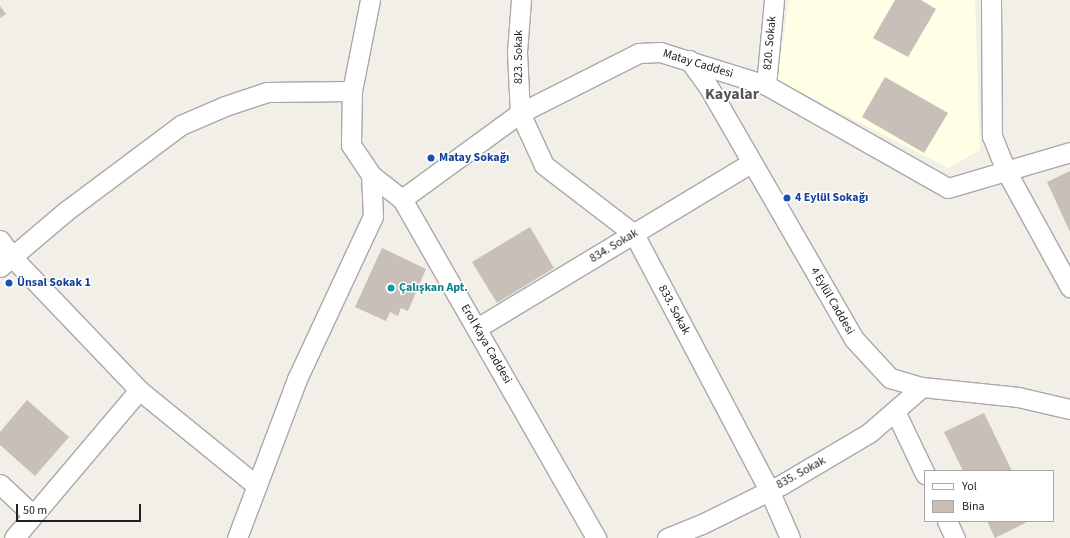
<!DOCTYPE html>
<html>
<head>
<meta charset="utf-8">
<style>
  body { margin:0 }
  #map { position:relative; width:1070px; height:538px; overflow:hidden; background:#f2efe9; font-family:"Source Sans 3",sans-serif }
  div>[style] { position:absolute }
  .education>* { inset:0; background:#ffffe5 }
  .building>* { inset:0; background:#c7bfb8 }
  .roads { filter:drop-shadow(1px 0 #a9a9a9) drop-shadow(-1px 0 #a9a9a9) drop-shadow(0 1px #a9a9a9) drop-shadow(0 -1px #a9a9a9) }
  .minor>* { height:19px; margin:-9.5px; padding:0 9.5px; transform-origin:9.5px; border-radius:9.5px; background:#fff }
  .dots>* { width:11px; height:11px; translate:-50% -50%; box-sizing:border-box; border:2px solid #fff; border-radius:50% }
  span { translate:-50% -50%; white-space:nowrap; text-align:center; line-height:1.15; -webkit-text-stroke:3px #fff; paint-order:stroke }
  .street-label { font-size:12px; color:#222 }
  .transit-label { font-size:12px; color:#164399; font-weight:700 }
  .left { translate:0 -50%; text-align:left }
  .culture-label { font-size:12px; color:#0d838f; font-weight:700 }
  .district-label { font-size:16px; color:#555; font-weight:700 }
  .legend { position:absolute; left:924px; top:470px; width:130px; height:52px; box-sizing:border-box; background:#fff; border:1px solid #a7a7a7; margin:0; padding:5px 7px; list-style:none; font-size:12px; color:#222 }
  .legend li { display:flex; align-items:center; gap:8px; height:20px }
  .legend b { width:20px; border:1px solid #a7a7a7 }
  .scale { position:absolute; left:16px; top:504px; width:125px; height:18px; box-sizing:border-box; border:2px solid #222; border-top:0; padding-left:5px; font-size:12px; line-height:14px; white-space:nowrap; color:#222; -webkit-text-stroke:3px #fff; paint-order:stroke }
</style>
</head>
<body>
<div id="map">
  <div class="education">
    <i style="clip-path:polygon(789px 0,975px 0,980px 150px,948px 168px,777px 80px)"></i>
  </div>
  <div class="building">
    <i style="clip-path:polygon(895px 0,921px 0,936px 9px,908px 57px,873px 38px)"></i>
    <i style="clip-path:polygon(0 6px,6px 14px,0 18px)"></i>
    <i style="clip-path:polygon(885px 77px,948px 113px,924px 153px,862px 117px)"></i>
    <i style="clip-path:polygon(1070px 171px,1070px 232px,1047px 182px)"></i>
    <i style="clip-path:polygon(530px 227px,554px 268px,497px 303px,472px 262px)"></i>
    <i style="clip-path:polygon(382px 248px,426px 269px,408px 311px,401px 308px,398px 316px,390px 312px,386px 321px,355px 307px)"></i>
    <i style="clip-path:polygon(27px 400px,69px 437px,35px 476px,0 445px,0 432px)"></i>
    <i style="clip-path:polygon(984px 413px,1012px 471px,963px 471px,944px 432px)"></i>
    <i style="clip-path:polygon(987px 521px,1029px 521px,995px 538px)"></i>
  </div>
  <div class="roads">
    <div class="minor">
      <i style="left:370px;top:0;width:93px;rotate:101.2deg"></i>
      <i style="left:352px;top:91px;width:54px;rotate:91.1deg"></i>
      <i style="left:351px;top:145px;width:36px;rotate:56deg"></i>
      <i style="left:371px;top:175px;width:39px;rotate:38deg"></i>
      <i style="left:402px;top:199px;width:391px;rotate:60.2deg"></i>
      <i style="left:521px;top:0;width:52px;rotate:94.4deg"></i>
      <i style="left:517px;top:52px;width:61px;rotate:87.2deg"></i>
      <i style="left:520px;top:113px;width:57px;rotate:65.2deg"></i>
      <i style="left:544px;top:165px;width:113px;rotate:37.5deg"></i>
      <i style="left:634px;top:234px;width:289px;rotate:62.2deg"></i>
      <i style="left:769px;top:490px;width:52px;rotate:66.4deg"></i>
      <i style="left:991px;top:0;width:136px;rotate:89.6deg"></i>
      <i style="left:992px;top:136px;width:35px;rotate:68deg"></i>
      <i style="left:1005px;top:169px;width:135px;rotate:61.2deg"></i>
      <i style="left:689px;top:60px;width:32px;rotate:54deg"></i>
      <i style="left:708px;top:86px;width:292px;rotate:60deg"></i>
      <i style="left:854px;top:339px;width:53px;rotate:47.3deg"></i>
      <i style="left:890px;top:378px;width:33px;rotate:16deg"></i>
      <i style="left:922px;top:387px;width:97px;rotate:5.9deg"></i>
      <i style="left:1018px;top:397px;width:53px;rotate:13deg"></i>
      <i style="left:766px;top:85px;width:85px;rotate:-84.6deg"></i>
      <i style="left:402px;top:199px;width:146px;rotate:-36.1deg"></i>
      <i style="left:520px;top:113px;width:133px;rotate:-26.8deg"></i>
      <i style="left:639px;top:53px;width:21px;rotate:-3deg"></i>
      <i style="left:660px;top:52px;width:111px;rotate:17.3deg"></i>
      <i style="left:766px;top:85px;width:209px;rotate:29.5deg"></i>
      <i style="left:948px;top:188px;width:127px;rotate:-16.4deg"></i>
      <i style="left:0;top:240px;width:21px;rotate:55deg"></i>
      <i style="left:12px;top:257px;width:184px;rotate:46.3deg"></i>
      <i style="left:139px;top:390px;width:152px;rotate:39.1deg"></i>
      <i style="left:0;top:267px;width:87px;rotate:-40.3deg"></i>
      <i style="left:66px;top:211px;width:144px;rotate:-36.8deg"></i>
      <i style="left:181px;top:125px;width:48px;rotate:-23.4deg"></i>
      <i style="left:225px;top:106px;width:44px;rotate:-18.4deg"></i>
      <i style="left:267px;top:92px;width:85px;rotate:-0.7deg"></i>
      <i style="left:477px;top:328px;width:320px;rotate:-31.1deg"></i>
      <i style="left:895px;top:411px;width:70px;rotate:64.5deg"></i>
      <i style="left:0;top:484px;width:45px;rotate:43.2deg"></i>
      <i style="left:947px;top:521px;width:19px;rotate:65deg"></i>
      <i style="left:14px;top:538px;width:194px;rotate:-49.8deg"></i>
      <i style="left:237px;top:538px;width:170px;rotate:-69.3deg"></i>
      <i style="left:297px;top:379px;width:180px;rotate:-65deg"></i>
      <i style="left:373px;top:216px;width:41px;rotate:-92.8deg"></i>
      <i style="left:667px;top:538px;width:38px;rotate:-22deg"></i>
      <i style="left:702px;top:524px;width:88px;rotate:-26.3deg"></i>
      <i style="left:781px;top:485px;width:102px;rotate:-30.6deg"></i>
      <i style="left:869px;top:433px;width:70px;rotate:-41deg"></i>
    </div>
  </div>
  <div class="dots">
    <i style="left:431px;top:158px;background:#1a4fb4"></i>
    <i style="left:787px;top:198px;background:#1a4fb4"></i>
    <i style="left:9px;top:283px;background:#1a4fb4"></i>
    <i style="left:391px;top:288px;background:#0f9aa8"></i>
  </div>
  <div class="street-label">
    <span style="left:770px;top:43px;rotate:-85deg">820. Sokak</span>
    <span style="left:519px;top:57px;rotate:-90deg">823. Sokak</span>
    <span style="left:698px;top:64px;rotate:17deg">Matay Caddesi</span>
    <span style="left:614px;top:246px;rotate:-31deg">834. Sokak</span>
    <span style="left:832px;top:301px;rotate:60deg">4 Eylül Caddesi</span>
    <span style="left:674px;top:310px;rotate:62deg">833. Sokak</span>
    <span style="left:486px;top:344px;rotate:60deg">Erol Kaya Caddesi</span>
    <span style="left:801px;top:473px;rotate:-29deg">835. Sokak</span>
  </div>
  <div class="transit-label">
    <span class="left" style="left:439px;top:158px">Matay Sokağı</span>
    <span class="left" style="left:795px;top:198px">4 Eylül Sokağı</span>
    <span class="left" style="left:17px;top:283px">Ünsal Sokak 1</span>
  </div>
  <div class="culture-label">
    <span class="left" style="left:399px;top:288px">Çalışkan Apt.</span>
  </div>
  <div class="district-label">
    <span style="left:732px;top:94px">Kayalar</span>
  </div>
  <ul class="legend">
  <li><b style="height:5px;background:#fff"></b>Yol</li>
  <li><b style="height:11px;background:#c7bfb8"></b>Bina</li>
  </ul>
  <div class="scale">50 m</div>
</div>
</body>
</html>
